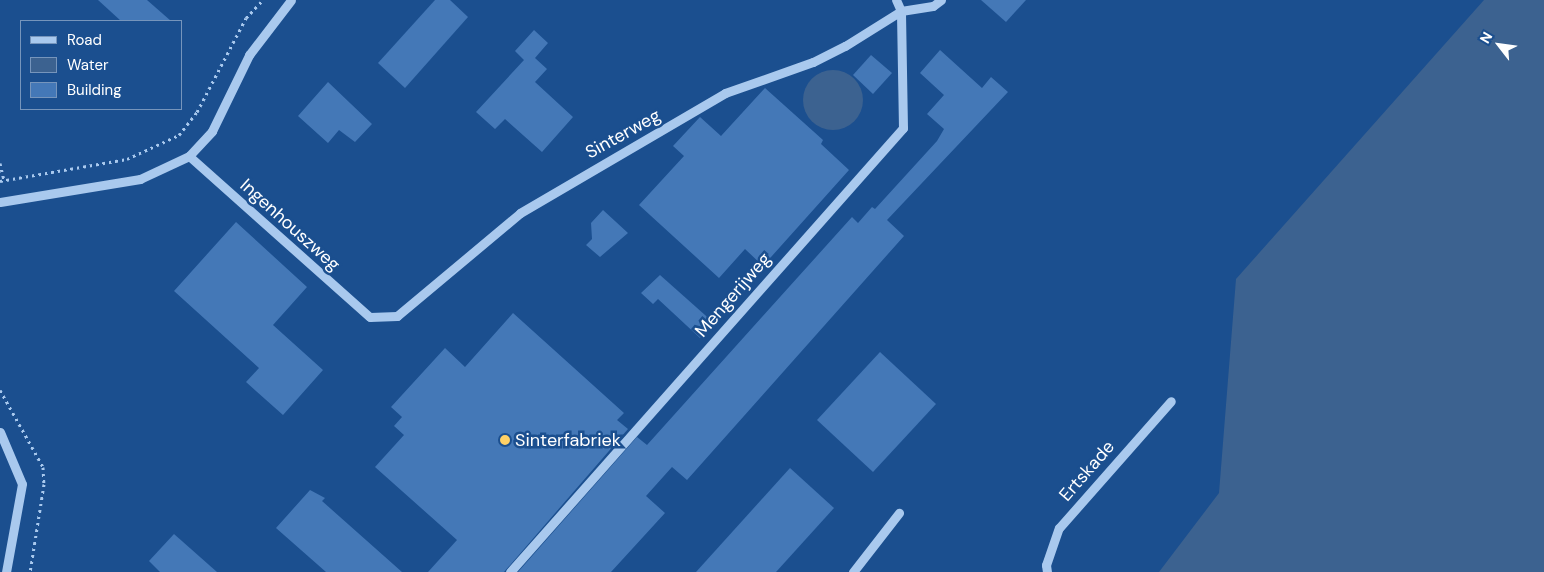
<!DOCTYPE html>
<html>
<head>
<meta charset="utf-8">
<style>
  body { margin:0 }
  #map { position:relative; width:1544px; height:572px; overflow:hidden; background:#1b4f8f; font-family:"DM Sans",sans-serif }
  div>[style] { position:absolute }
  .water>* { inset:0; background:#3c6290 }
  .round { border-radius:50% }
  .building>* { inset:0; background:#4478b7 }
  .path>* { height:3px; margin-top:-1.5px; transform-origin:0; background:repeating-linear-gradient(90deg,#a9c9ee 0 2.5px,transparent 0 6.5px) }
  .minor>* { height:9px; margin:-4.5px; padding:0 4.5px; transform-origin:4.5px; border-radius:4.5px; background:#a9c9ee }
  .dots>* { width:14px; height:14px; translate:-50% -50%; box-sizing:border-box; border:2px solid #1b4f8f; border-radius:50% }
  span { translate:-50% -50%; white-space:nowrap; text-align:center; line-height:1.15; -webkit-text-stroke:5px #1b4f8f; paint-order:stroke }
  .street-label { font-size:18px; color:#fff }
  .poi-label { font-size:18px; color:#fff }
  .left { translate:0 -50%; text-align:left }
  .legend { position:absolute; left:20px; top:20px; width:162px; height:90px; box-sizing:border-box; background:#1b4f8f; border:1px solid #7695bc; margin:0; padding:6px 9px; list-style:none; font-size:15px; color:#fff }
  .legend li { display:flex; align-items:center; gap:10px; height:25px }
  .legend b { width:25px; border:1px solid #7695bc }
  .north { position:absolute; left:1474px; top:20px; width:50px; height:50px; -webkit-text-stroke:4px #1b4f8f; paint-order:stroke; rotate:300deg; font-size:14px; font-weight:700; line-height:20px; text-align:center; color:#fff }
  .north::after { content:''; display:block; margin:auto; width:18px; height:22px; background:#fff; clip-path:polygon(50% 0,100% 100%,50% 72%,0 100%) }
</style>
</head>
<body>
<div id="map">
  <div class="water">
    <i style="clip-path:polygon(1484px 0,1544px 0,1544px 572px,1159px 572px,1219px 493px,1236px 279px)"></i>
    <i class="round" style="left:803px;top:70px;width:60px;height:60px"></i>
  </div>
  <div class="building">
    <i style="clip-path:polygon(98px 0,147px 0,171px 21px,121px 21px)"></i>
    <i style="clip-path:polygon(435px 0,450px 0,468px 17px,405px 88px,378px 63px)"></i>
    <i style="clip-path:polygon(981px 0,1026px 0,1006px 22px)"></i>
    <i style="clip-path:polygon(534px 30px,548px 43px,535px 58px,547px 69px,535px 82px,573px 117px,542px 152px,505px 119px,495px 129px,476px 112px,524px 60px,515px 51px)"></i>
    <i style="clip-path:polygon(940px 50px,982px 88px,991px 77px,1008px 92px,887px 220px,904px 236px,687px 480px,672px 467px,646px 496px,665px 513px,611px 572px,518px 572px,637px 437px,647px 445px,852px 217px,858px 223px,872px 207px,875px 209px,937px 141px,944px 129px,927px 114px,944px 95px,920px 73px)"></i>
    <i style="clip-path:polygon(871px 55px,892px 73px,873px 94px,853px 75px)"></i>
    <i style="clip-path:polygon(328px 82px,372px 124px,355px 142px,339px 130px,328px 143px,298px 116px)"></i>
    <i style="clip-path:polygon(765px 88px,823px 140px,821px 144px,849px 170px,763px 266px,745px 249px,719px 278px,639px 205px,684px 156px,673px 146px,700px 117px,721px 136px)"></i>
    <i style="clip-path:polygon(603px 210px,628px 233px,600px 257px,586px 245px,592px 239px,591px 223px)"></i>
    <i style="clip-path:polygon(236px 222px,307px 287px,273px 325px,323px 370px,283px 415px,246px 382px,259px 368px,174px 291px)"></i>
    <i style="clip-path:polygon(660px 275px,714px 323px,700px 338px,658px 299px,653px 304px,641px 293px)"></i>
    <i style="clip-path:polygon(513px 313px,624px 413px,617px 420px,628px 429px,504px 572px,428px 572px,457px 540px,375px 467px,404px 435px,394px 426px,402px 417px,391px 407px,445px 348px,465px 367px)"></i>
    <i style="clip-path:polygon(880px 352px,936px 404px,873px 472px,817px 420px)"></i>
    <i style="clip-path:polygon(790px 468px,834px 508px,776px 572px,696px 572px)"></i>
    <i style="clip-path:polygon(310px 490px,325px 498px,322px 501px,402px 572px,326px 572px,276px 528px)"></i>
    <i style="clip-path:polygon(174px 534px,217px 572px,160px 572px,149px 561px)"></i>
  </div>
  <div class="path">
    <i style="left:0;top:163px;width:17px;rotate:77deg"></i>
    <i style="left:0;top:181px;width:129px;rotate:-9.8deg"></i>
    <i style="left:127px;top:159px;width:57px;rotate:-24.8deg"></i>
    <i style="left:179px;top:135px;width:29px;rotate:-52deg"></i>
    <i style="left:197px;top:112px;width:106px;rotate:-62.5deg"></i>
    <i style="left:246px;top:18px;width:25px;rotate:-47deg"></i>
    <i style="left:0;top:390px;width:88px;rotate:60.8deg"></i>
    <i style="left:43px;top:467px;width:17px;rotate:87deg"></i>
    <i style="left:44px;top:484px;width:89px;rotate:99deg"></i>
  </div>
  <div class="minor">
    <i style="left:189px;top:156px;width:242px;rotate:41.7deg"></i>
    <i style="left:370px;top:317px;width:27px;rotate:-2deg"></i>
    <i style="left:397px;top:316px;width:160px;rotate:-39.9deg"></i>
    <i style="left:520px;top:213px;width:238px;rotate:-30.3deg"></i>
    <i style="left:725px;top:93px;width:93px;rotate:-19.4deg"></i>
    <i style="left:813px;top:62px;width:36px;rotate:-27deg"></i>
    <i style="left:845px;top:46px;width:66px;rotate:-32deg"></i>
    <i style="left:901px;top:11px;width:12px;rotate:-114deg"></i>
    <i style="left:0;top:202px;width:142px;rotate:-9.3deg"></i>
    <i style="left:140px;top:179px;width:54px;rotate:-25.1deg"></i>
    <i style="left:189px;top:156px;width:34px;rotate:-47deg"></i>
    <i style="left:212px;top:131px;width:85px;rotate:-64deg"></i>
    <i style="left:249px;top:55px;width:69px;rotate:-52.6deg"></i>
    <i style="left:0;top:432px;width:56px;rotate:67.1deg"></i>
    <i style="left:22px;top:484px;width:89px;rotate:100.3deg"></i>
    <i style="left:510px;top:572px;width:593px;rotate:-48.49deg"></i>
    <i style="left:903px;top:128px;width:117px;rotate:-91deg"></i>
    <i style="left:901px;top:11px;width:32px;rotate:-9deg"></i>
    <i style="left:933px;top:6px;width:10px;rotate:-37deg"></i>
    <i style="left:853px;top:572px;width:75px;rotate:-52.1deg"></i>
    <i style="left:1047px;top:572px;width:7px;rotate:-98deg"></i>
    <i style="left:1046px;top:565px;width:39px;rotate:-71deg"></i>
    <i style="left:1059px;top:528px;width:169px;rotate:-48.6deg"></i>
  </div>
  <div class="dots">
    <i style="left:505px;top:440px;background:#ffd166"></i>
  </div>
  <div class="street-label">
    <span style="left:623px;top:134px;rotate:-29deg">Sinterweg</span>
    <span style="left:290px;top:225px;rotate:42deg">Ingenhouszweg</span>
    <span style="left:733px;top:295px;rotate:-49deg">Mengerijweg</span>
    <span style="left:1087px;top:471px;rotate:-49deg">Ertskade</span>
  </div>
  <div class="poi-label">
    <span class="left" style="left:515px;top:440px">Sinterfabriek</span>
  </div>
  <ul class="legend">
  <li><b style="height:6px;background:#a9c9ee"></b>Road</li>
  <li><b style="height:14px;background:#3c6290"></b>Water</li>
  <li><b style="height:14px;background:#4478b7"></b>Building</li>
  </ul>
  <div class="north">N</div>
</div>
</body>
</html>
